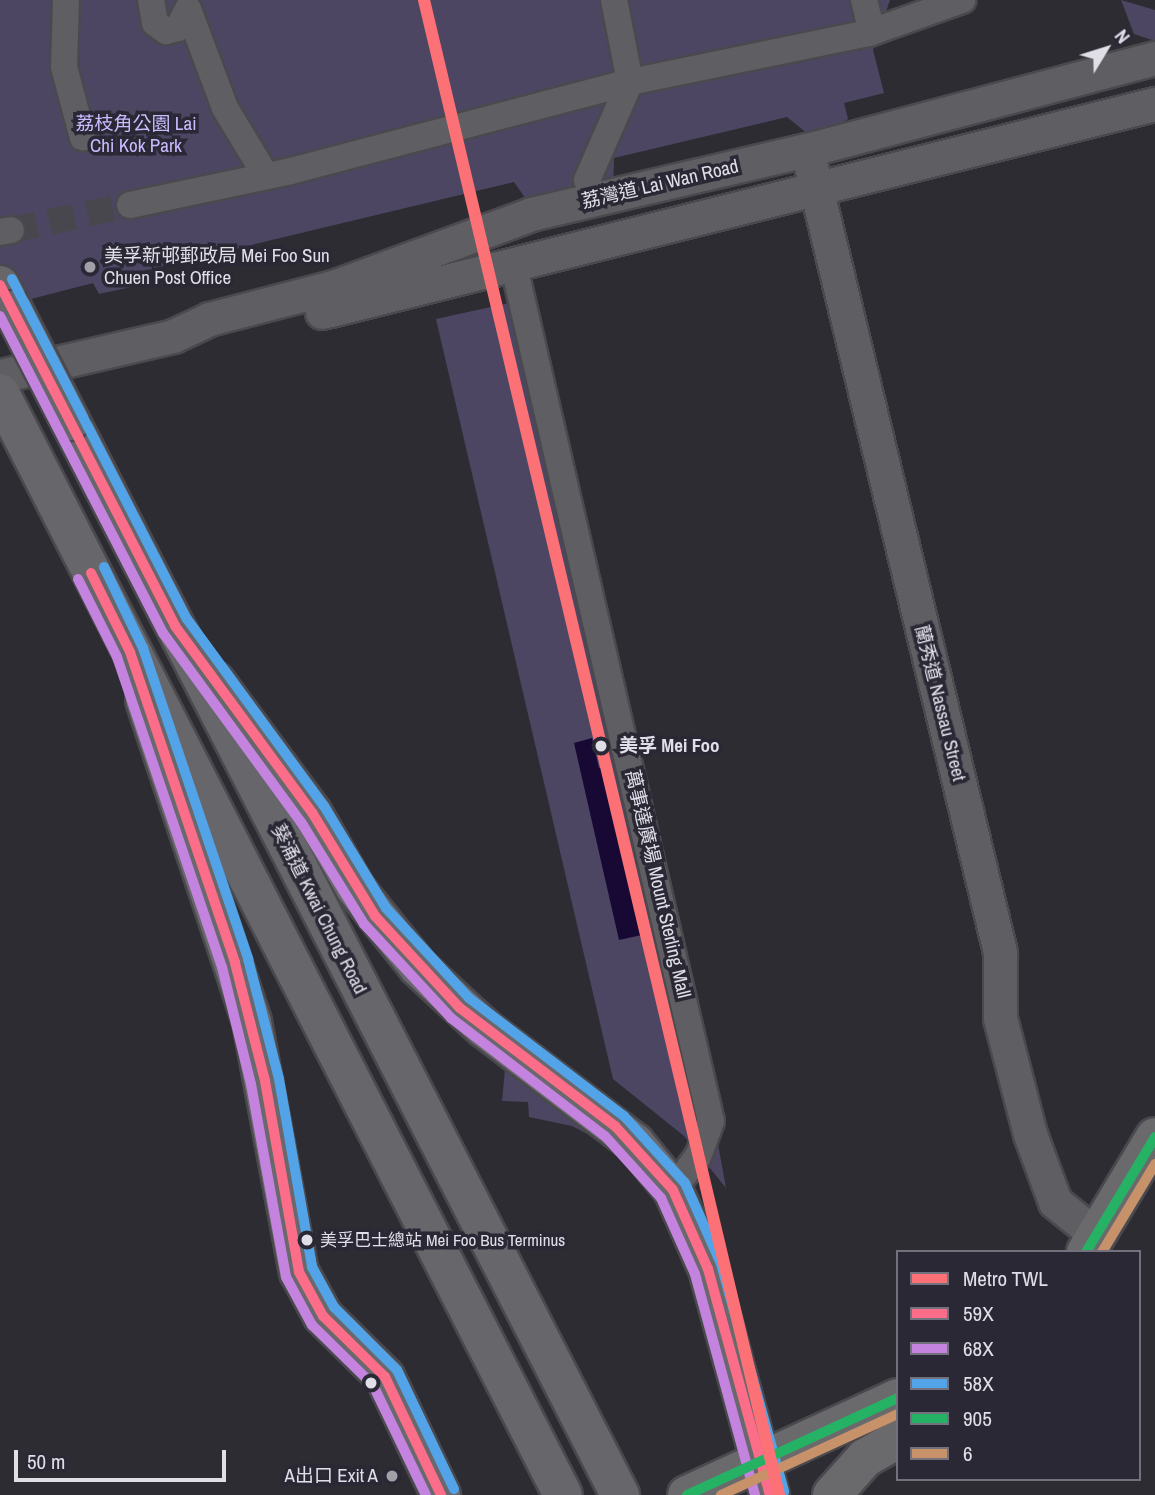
<!DOCTYPE html>
<html>
<head>
<meta charset="utf-8">
<style>
  body { margin:0 }
  #map { position:relative; width:1155px; height:1495px; overflow:hidden; background:#2d2c32; font-family:"Archivo Narrow","Noto Sans TC",sans-serif }
  div>[style] { position:absolute }
  .green>* { inset:0; background:#4c4663 }
  .water>* { inset:0; background:#180834 }
  .pedestrian-tunnel>* { height:26px; margin-top:-13px; transform-origin:0; background:repeating-linear-gradient(90deg,#48474d 0 26px,transparent 0 39px) }
  .roads { filter:drop-shadow(2px 0 #4a494e) drop-shadow(-2px 0 #4a494e) drop-shadow(0 2px #4a494e) drop-shadow(0 -2px #4a494e) }
  .pedestrian>* { height:26px; margin:-13px; padding:0 13px; transform-origin:13px; border-radius:13px; background:#5f5e62 }
  .minor>* { height:33px; margin:-16.5px; padding:0 16.5px; transform-origin:16.5px; border-radius:16.5px; background:#5f5e62 }
  .secondary>* { height:38px; margin:-19px; padding:0 19px; transform-origin:19px; border-radius:19px; background:#6a6a6d }
  .primary>* { height:38px; margin:-19px; padding:0 19px; transform-origin:19px; border-radius:19px; background:#69686d }
  .trunk>* { height:38px; margin:-19px; padding:0 19px; transform-origin:19px; border-radius:19px; background:#67666b }
  .bridges { filter:drop-shadow(2px 0 #4a494e) drop-shadow(-2px 0 #4a494e) drop-shadow(0 2px #4a494e) drop-shadow(0 -2px #4a494e) }
  .trunk-bridge>* { height:38px; margin:-19px; padding:0 19px; transform-origin:19px; border-radius:19px; background:#67666b }
  .bus-1>* { height:10px; margin:-5px; padding:0 5px; transform-origin:5px; border-radius:5px; background:#fb6d88 }
  .bus-2>* { height:10px; margin:-5px; padding:0 5px; transform-origin:5px; border-radius:5px; background:#c483df }
  .bus-3>* { height:10px; margin:-5px; padding:0 5px; transform-origin:5px; border-radius:5px; background:#53a3e8 }
  .bus-4>* { height:10px; margin:-5px; padding:0 5px; transform-origin:5px; border-radius:5px; background:#26b264 }
  .bus-5>* { height:10px; margin:-5px; padding:0 5px; transform-origin:5px; border-radius:5px; background:#c7916a }
  .metro-1>* { height:12px; margin:-6px; padding:0 6px; transform-origin:6px; border-radius:6px; background:#fc7176 }
  .dots>* { width:19px; height:19px; translate:-50% -50%; box-sizing:border-box; border:4px solid #2b2836; border-radius:50% }
  span { translate:-50% -50%; white-space:nowrap; text-align:center; line-height:1.15; -webkit-text-stroke:7px #2b2836; paint-order:stroke }
  .bus-label { font-size:17px; color:#e0dfe7 }
  .left { translate:0 -50%; text-align:left }
  .park-label { font-size:19px; color:#cabcff }
  .street-label { font-size:19px; color:#e0dfe7 }
  .poi-label { font-size:19px; color:#e0dfe7 }
  .right { translate:-100% -50%; text-align:right }
  .stop-label { font-size:19px; color:#e0dfe7; font-weight:700 }
  .legend { position:absolute; left:896px; top:1250px; width:245px; height:231px; box-sizing:border-box; background:#2b2836; border:2px solid #73717d; margin:0; padding:9px 12px; list-style:none; font-size:21px; color:#e0dfe7 }
  .legend li { display:flex; align-items:center; gap:14px; height:35px }
  .legend b { width:35px; border:2px solid #73717d }
  .north { position:absolute; left:1071px; top:14px; width:70px; height:70px; -webkit-text-stroke:5px #2b2836; paint-order:stroke; rotate:52deg; font-size:19px; font-weight:700; line-height:28px; text-align:center; color:#e0dfe7 }
  .north::after { content:''; display:block; margin:auto; width:24px; height:32px; background:#e0dfe7; clip-path:polygon(50% 0,100% 100%,50% 72%,0 100%) }
  .scale { position:absolute; left:14px; top:1450px; width:212px; height:32px; box-sizing:border-box; border:4px solid #e0dfe7; border-top:0; padding-left:9px; font-size:21px; line-height:24px; white-space:nowrap; color:#e0dfe7; -webkit-text-stroke:5px #2b2836; paint-order:stroke }
</style>
</head>
<body>
<div id="map">
  <div class="green">
    <i style="clip-path:polygon(0 0,890px 0,873px 50px,884px 93px,844px 103px,848px 119px,814px 139px,787px 117px,614px 158px,613px 196px,533px 209px,514px 182px,143px 271px,145px 284px,99px 294px,93px 283px,0 307px)"></i>
    <i style="clip-path:polygon(1121px 0,1155px 10px,1155px 41px,1134px 34px)"></i>
    <i style="clip-path:polygon(527px 299px,696px 1023px,726px 1188px,684px 1136px,613px 1079px,436px 319px)"></i>
    <i style="clip-path:polygon(505px 1069px,518px 1078px,607px 1144px,572px 1126px,529px 1117px,528px 1102px,502px 1101px)"></i>
  </div>
  <div class="water">
    <i style="clip-path:polygon(592px 738px,599px 768px,611px 766px,651px 933px,619px 940px,574px 743px)"></i>
  </div>
  <div class="pedestrian-tunnel">
    <i style="left:11px;top:230px;width:122px;rotate:-11.9deg"></i>
  </div>
  <div class="roads">
    <div class="pedestrian">
      <i style="left:66px;top:0;width:67px;rotate:91.7deg"></i>
      <i style="left:64px;top:67px;width:73px;rotate:75deg"></i>
      <i style="left:151px;top:0;width:23px;rotate:80deg"></i>
      <i style="left:155px;top:23px;width:14px;rotate:36deg"></i>
      <i style="left:166px;top:31px;width:12px;rotate:-14deg"></i>
      <i style="left:178px;top:28px;width:21px;rotate:-62deg"></i>
      <i style="left:864px;top:0;width:33px;rotate:76deg"></i>
      <i style="left:188px;top:9px;width:106px;rotate:69.5deg"></i>
      <i style="left:225px;top:108px;width:79px;rotate:58.9deg"></i>
      <i style="left:587px;top:180px;width:107px;rotate:-66.3deg"></i>
      <i style="left:630px;top:82px;width:84px;rotate:-101deg"></i>
      <i style="left:130px;top:205px;width:165px;rotate:-11.9deg"></i>
      <i style="left:291px;top:171px;width:350px;rotate:-14.7deg"></i>
      <i style="left:630px;top:82px;width:244px;rotate:-11.6deg"></i>
      <i style="left:869px;top:33px;width:99px;rotate:-19.5deg"></i>
      <i style="left:0;top:232px;width:11px;rotate:-10deg"></i>
      <i style="left:518px;top:284px;width:859px;rotate:77.02deg"></i>
      <i style="left:711px;top:1121px;width:37px;rotate:110deg"></i>
      <i style="left:698px;top:1156px;width:42px;rotate:126.3deg"></i>
    </div>
    <div class="minor">
      <i style="left:807px;top:150px;width:825px;rotate:76.47deg"></i>
      <i style="left:1000px;top:952px;width:66px;rotate:90deg"></i>
      <i style="left:1000px;top:1018px;width:120px;rotate:75.5deg"></i>
      <i style="left:1030px;top:1134px;width:72px;rotate:69.8deg"></i>
      <i style="left:1055px;top:1202px;width:53px;rotate:38.8deg"></i>
      <i style="left:322px;top:312px;width:859px;rotate:-14.02deg"></i>
      <i style="left:0;top:376px;width:178px;rotate:-13deg"></i>
      <i style="left:173px;top:336px;width:40px;rotate:-25deg"></i>
      <i style="left:209px;top:319px;width:128px;rotate:-14.5deg"></i>
      <i style="left:333px;top:287px;width:211px;rotate:-20.2deg"></i>
      <i style="left:531px;top:214px;width:283px;rotate:-13.1deg"></i>
      <i style="left:807px;top:150px;width:360px;rotate:-14.8deg"></i>
    </div>
    <div class="secondary">
      <i style="left:1086px;top:1252px;width:134px;rotate:-59deg"></i>
      <i style="left:687px;top:1495px;width:232px;rotate:-24.7deg"></i>
      <i style="left:832px;top:1495px;width:50px;rotate:-48.3deg"></i>
      <i style="left:865px;top:1458px;width:38px;rotate:-30deg"></i>
    </div>
    <div class="primary">
      <i style="left:215px;top:681px;width:165px;rotate:53.6deg"></i>
      <i style="left:313px;top:814px;width:85px;rotate:60.4deg"></i>
      <i style="left:355px;top:888px;width:101px;rotate:51.4deg"></i>
      <i style="left:418px;top:967px;width:90px;rotate:42.7deg"></i>
      <i style="left:484px;top:1028px;width:190px;rotate:37.3deg"></i>
      <i style="left:635px;top:1143px;width:60px;rotate:51deg"></i>
      <i style="left:673px;top:1190px;width:86px;rotate:66.1deg"></i>
      <i style="left:708px;top:1269px;width:234px;rotate:74.7deg"></i>
      <i style="left:145px;top:700px;width:339px;rotate:71.6deg"></i>
      <i style="left:252px;top:1022px;width:254px;rotate:79.4deg"></i>
      <i style="left:299px;top:1272px;width:50px;rotate:61.4deg"></i>
      <i style="left:323px;top:1316px;width:87px;rotate:44.5deg"></i>
      <i style="left:385px;top:1377px;width:131px;rotate:64.6deg"></i>
    </div>
    <div class="trunk">
      <i style="left:0;top:285px;width:28px;rotate:63deg"></i>
      <i style="left:0;top:393px;width:1237px;rotate:62.94deg"></i>
      <i style="left:70px;top:421px;width:1207px;rotate:62.88deg"></i>
    </div>
  </div>
  <div class="bridges">
    <div class="trunk-bridge">
      <i style="left:13px;top:310px;width:125px;rotate:62.8deg"></i>
    </div>
  </div>
  <div class="bus-1">
    <i style="left:0;top:285px;width:383px;rotate:62.8deg"></i>
    <i style="left:175px;top:626px;width:233px;rotate:53.7deg"></i>
    <i style="left:313px;top:814px;width:119px;rotate:58.7deg"></i>
    <i style="left:375px;top:916px;width:125px;rotate:47.3deg"></i>
    <i style="left:460px;top:1008px;width:195px;rotate:37.3deg"></i>
    <i style="left:615px;top:1126px;width:86px;rotate:47.8deg"></i>
    <i style="left:673px;top:1190px;width:86px;rotate:66.1deg"></i>
    <i style="left:708px;top:1269px;width:234px;rotate:74.7deg"></i>
    <i style="left:91px;top:573px;width:88px;rotate:63.7deg"></i>
    <i style="left:130px;top:652px;width:328px;rotate:71.3deg"></i>
    <i style="left:235px;top:963px;width:122px;rotate:75.7deg"></i>
    <i style="left:265px;top:1081px;width:194px;rotate:79.9deg"></i>
    <i style="left:299px;top:1272px;width:50px;rotate:61.4deg"></i>
    <i style="left:323px;top:1316px;width:87px;rotate:44.5deg"></i>
    <i style="left:385px;top:1377px;width:131px;rotate:64.6deg"></i>
  </div>
  <div class="bus-2">
    <i style="left:0;top:316px;width:356px;rotate:62.8deg"></i>
    <i style="left:163px;top:633px;width:234px;rotate:53.9deg"></i>
    <i style="left:301px;top:822px;width:120px;rotate:58.3deg"></i>
    <i style="left:364px;top:924px;width:128px;rotate:47.2deg"></i>
    <i style="left:451px;top:1018px;width:194px;rotate:37.5deg"></i>
    <i style="left:605px;top:1136px;width:84px;rotate:47.9deg"></i>
    <i style="left:661px;top:1198px;width:83px;rotate:65.9deg"></i>
    <i style="left:695px;top:1274px;width:229px;rotate:74.8deg"></i>
    <i style="left:78px;top:579px;width:87px;rotate:63.4deg"></i>
    <i style="left:117px;top:657px;width:327px;rotate:71.3deg"></i>
    <i style="left:222px;top:967px;width:121px;rotate:76.1deg"></i>
    <i style="left:251px;top:1084px;width:196px;rotate:79.7deg"></i>
    <i style="left:286px;top:1277px;width:55px;rotate:61.6deg"></i>
    <i style="left:312px;top:1325px;width:86px;rotate:44.5deg"></i>
    <i style="left:373px;top:1385px;width:122px;rotate:64.3deg"></i>
  </div>
  <div class="bus-3">
    <i style="left:12px;top:279px;width:382px;rotate:62.8deg"></i>
    <i style="left:187px;top:619px;width:232px;rotate:53.8deg"></i>
    <i style="left:324px;top:806px;width:119px;rotate:58.7deg"></i>
    <i style="left:386px;top:908px;width:122px;rotate:47.3deg"></i>
    <i style="left:469px;top:998px;width:195px;rotate:37.3deg"></i>
    <i style="left:624px;top:1116px;width:91px;rotate:47.7deg"></i>
    <i style="left:685px;top:1183px;width:89px;rotate:66deg"></i>
    <i style="left:721px;top:1264px;width:236px;rotate:74.5deg"></i>
    <i style="left:104px;top:567px;width:90px;rotate:64.3deg"></i>
    <i style="left:143px;top:648px;width:328px;rotate:71.3deg"></i>
    <i style="left:248px;top:959px;width:124px;rotate:75.5deg"></i>
    <i style="left:279px;top:1079px;width:191px;rotate:80deg"></i>
    <i style="left:312px;top:1267px;width:46px;rotate:61.2deg"></i>
    <i style="left:334px;top:1307px;width:89px;rotate:45deg"></i>
    <i style="left:397px;top:1370px;width:132px;rotate:64.4deg"></i>
  </div>
  <div class="bus-4">
    <i style="left:1086px;top:1252px;width:134px;rotate:-59deg"></i>
    <i style="left:687px;top:1495px;width:232px;rotate:-24.7deg"></i>
  </div>
  <div class="bus-5">
    <i style="left:1102px;top:1252px;width:103px;rotate:-58.9deg"></i>
    <i style="left:721px;top:1495px;width:195px;rotate:-24.6deg"></i>
  </div>
  <div class="metro-1">
    <i style="left:424px;top:0;width:1537px;rotate:76.64deg"></i>
  </div>
  <div class="dots">
    <i style="left:90px;top:267px;background:#a1a0a8"></i>
    <i style="left:601px;top:746px;background:#e0dfe7"></i>
    <i style="left:307px;top:1240px;background:#e0dfe7"></i>
    <i style="left:371px;top:1383px;background:#e0dfe7"></i>
    <i style="left:392px;top:1476px;background:#a1a0a8"></i>
  </div>
  <div class="bus-label">
    <span class="left" style="left:320px;top:1240px">美孚巴士總站 Mei Foo Bus Terminus</span>
  </div>
  <div class="park-label">
    <span style="left:136px;top:135px">荔枝角公園 Lai<br>Chi Kok Park</span>
  </div>
  <div class="street-label">
    <span style="left:660px;top:184px;rotate:-13deg">荔灣道 Lai Wan Road</span>
    <span style="left:940px;top:703px;rotate:76deg">蘭秀道 Nassau Street</span>
    <span style="left:658px;top:884px;rotate:77deg">萬事達廣場 Mount Sterling Mall</span>
    <span style="left:319px;top:909px;rotate:63deg">葵涌道 Kwai Chung Road</span>
  </div>
  <div class="poi-label">
    <span class="left" style="left:104px;top:267px">美孚新邨郵政局 Mei Foo Sun<br>Chuen Post Office</span>
    <span class="right" style="left:378px;top:1476px">A出口 Exit A</span>
  </div>
  <div class="stop-label">
    <span class="left" style="left:619px;top:746px">美孚 Mei Foo</span>
  </div>
  <ul class="legend">
  <li><b style="height:9px;background:#fc7176"></b>Metro TWL</li>
  <li><b style="height:9px;background:#fb6d88"></b>59X</li>
  <li><b style="height:9px;background:#c483df"></b>68X</li>
  <li><b style="height:9px;background:#53a3e8"></b>58X</li>
  <li><b style="height:9px;background:#26b264"></b>905</li>
  <li><b style="height:9px;background:#c7916a"></b>6</li>
  </ul>
  <div class="north">N</div>
  <div class="scale">50 m</div>
</div>
</body>
</html>
